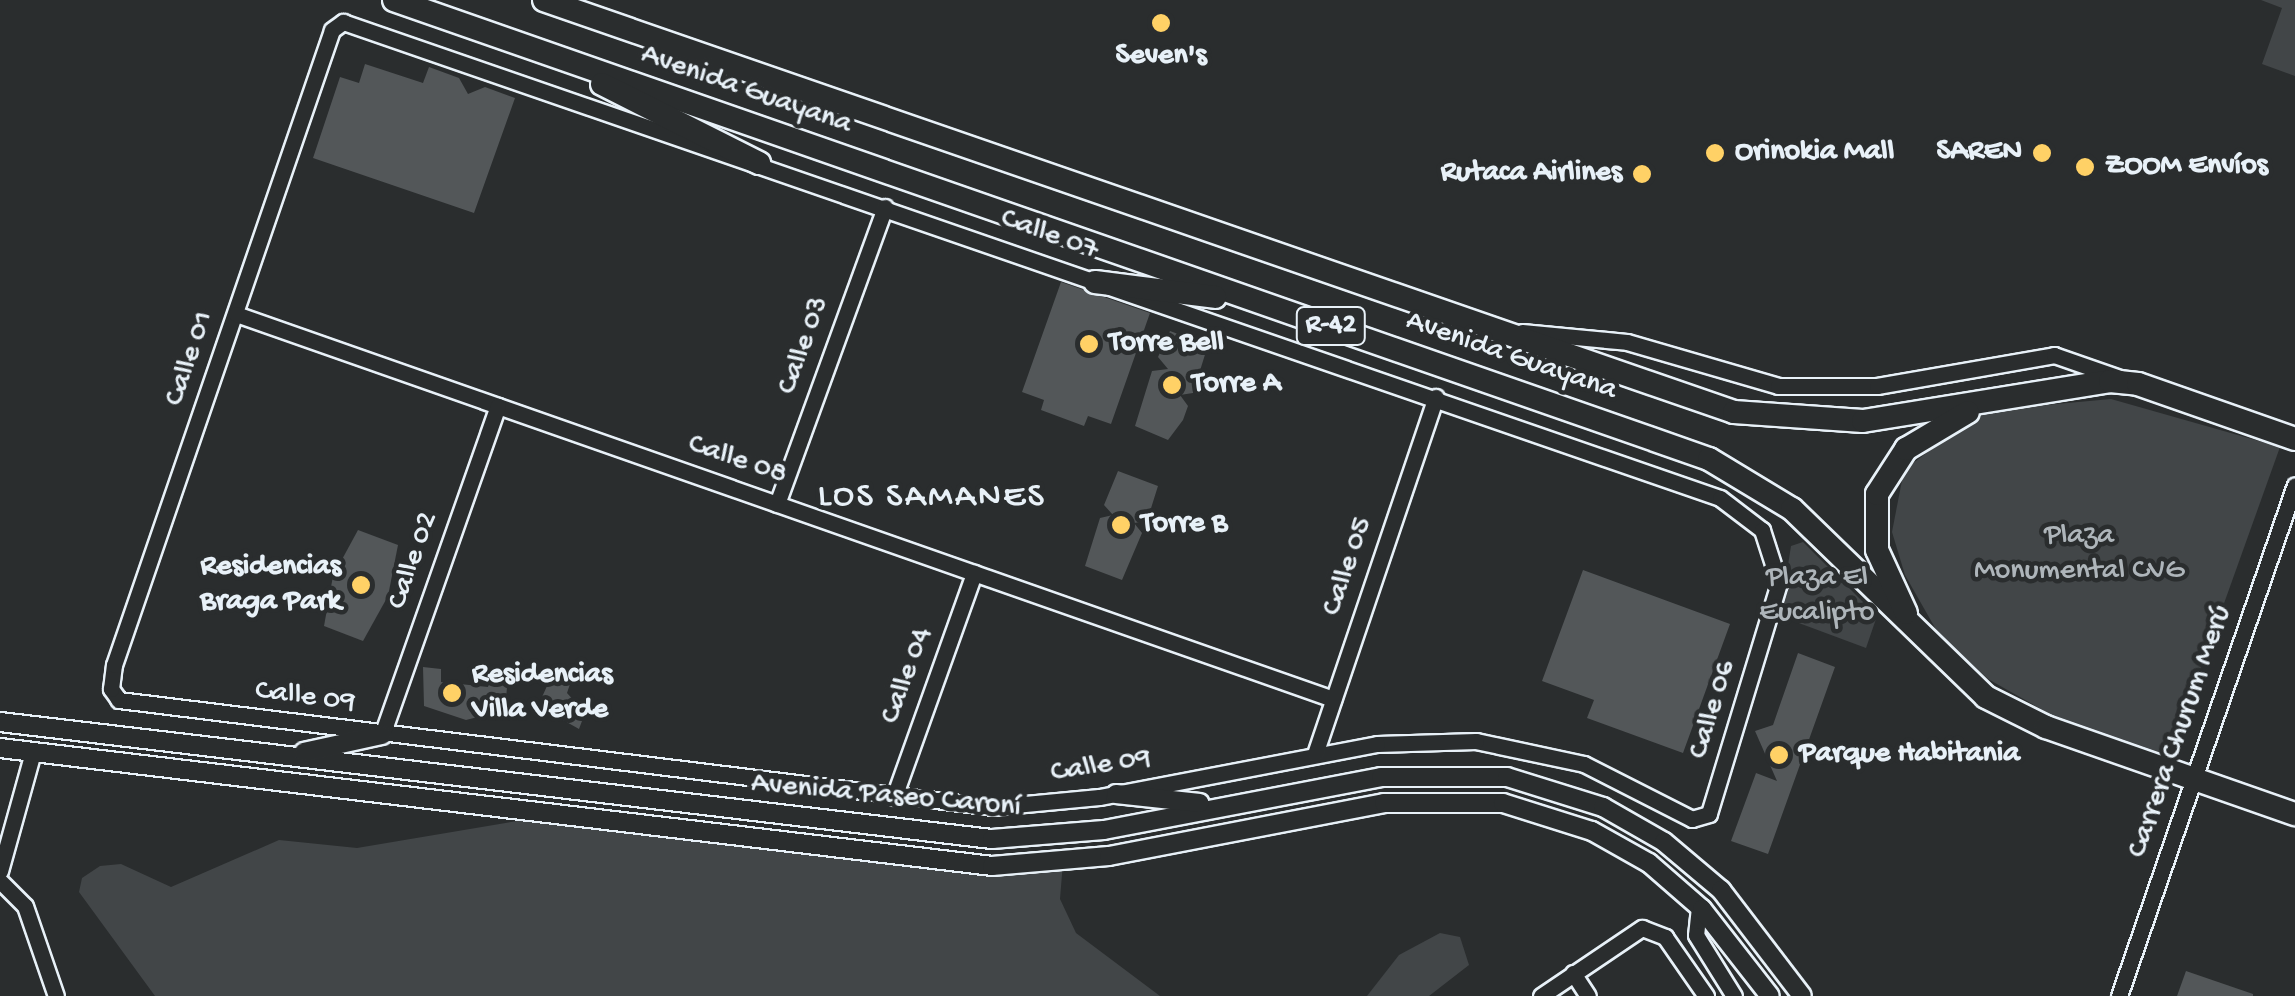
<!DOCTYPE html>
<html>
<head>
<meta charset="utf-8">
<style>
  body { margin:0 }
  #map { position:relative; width:2295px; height:996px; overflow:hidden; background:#2a2d2e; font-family:"Gochi Hand",sans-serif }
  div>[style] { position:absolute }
  .green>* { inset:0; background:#424648 }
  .building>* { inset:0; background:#535759 }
  .roads { filter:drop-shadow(2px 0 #e8f1f8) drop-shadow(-2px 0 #e8f1f8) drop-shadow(0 2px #e8f1f8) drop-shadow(0 -2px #e8f1f8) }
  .minor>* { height:15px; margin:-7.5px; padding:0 7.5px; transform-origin:7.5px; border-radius:7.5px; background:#2a2d2e }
  .tertiary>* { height:18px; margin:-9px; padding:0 9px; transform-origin:9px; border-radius:9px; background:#2a2d2e }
  .primary>* { height:22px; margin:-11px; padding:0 11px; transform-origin:11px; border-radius:11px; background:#2a2d2e }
  .dots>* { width:28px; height:28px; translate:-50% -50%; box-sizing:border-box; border:5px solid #2a2d2e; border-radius:50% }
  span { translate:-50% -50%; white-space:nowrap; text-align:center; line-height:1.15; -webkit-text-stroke:9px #2a2d2e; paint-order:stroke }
  .shield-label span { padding:2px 8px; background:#2a2d2e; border:2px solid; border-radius:8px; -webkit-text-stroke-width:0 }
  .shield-label { font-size:28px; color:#e8f1f8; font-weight:700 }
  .poi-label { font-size:30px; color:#e8f1f8; font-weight:700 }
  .left { translate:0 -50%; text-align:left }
  .right { translate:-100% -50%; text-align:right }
  .street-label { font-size:30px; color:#e8f1f8 }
  .park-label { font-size:30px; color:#aeb5ba }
  .quarter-label { font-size:35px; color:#e8f1f8; letter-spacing:2.5px }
</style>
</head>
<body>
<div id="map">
  <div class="green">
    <i style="clip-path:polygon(2261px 0,2295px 0,2295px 76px,2262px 64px,2282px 8px)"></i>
    <i style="clip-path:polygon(2111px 399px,2280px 447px,2169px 757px,2064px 722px,1988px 679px,1938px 633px,1905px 575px,1892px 532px,1904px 470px,1982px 411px)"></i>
    <i style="clip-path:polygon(1803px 542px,1877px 616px,1866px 648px,1780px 616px,1791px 546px)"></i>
    <i style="clip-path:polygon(553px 815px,780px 843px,1063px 862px,1060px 899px,1076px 933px,1160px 996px,155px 996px,79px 892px,82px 878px,100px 866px,121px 864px,171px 887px,279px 840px,357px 848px)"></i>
    <i style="clip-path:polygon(1440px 933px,1460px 937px,1469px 965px,1429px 996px,1367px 996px,1399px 955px)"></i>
  </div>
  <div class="building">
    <i style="clip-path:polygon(365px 64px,423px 83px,429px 67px,459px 78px,468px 94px,485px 87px,515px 98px,474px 213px,313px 158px,340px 77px,359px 83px)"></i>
    <i style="clip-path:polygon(1061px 282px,1150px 313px,1111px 424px,1088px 416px,1084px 426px,1041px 410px,1044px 400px,1022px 392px)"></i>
    <i style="clip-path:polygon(1170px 331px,1208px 345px,1193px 393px,1180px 395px,1188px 406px,1183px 420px,1168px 440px,1135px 426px,1152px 371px,1168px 369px,1158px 357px)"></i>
    <i style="clip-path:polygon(1118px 471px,1158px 486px,1147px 521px,1134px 523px,1142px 533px,1122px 580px,1085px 566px,1100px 518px,1113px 515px,1104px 505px)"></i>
    <i style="clip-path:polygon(358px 530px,398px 545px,388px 596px,363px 641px,324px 626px,333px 576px)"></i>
    <i style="clip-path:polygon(1583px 570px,1730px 624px,1683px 753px,1587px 718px,1594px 700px,1542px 681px)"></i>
    <i style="clip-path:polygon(1798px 653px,1835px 667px,1768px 854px,1731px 841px,1756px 773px,1777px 781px,1755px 731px,1773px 725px)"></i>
    <i style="clip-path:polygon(556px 666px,574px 672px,567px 693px,585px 713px,579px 729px,538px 706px)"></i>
    <i style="clip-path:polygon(423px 667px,441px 669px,441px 682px,488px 687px,490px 673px,508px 676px,505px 710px,466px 720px,424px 706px)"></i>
    <i style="clip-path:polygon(2186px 971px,2253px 994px,2253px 996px,2177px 996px)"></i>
  </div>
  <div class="roads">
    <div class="minor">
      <i style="left:343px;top:22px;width:1457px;rotate:19.07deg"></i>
      <i style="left:1720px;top:498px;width:53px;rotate:37.3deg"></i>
      <i style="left:1762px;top:530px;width:56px;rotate:72.2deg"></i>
      <i style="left:1779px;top:583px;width:241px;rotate:106.9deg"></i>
      <i style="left:1709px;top:814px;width:18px;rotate:164deg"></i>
      <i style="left:1692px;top:819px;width:121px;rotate:-153deg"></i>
      <i style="left:1584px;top:764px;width:110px;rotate:-168deg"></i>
      <i style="left:1476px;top:741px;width:99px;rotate:178.3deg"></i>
      <i style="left:1377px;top:744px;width:283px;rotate:169.2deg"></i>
      <i style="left:1099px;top:797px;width:106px;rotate:174.6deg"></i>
      <i style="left:993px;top:807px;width:881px;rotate:-173.02deg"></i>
      <i style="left:119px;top:700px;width:14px;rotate:-126deg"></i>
      <i style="left:111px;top:689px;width:24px;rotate:-83deg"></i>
      <i style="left:114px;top:665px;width:671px;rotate:-71.05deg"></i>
      <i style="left:332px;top:30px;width:14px;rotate:-36deg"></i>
      <i style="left:236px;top:314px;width:1163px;rotate:19.34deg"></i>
      <i style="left:1522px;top:332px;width:105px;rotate:5.4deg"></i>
      <i style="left:1627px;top:342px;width:157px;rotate:16.2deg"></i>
      <i style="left:1778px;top:386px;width:99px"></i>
      <i style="left:1877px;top:386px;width:180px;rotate:-9.9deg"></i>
      <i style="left:2054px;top:355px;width:70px;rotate:19.2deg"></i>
      <i style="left:777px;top:504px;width:316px;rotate:-70deg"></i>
      <i style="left:382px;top:735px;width:349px;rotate:-70.6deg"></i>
      <i style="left:1315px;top:754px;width:377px;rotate:-71.3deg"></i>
      <i style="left:894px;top:797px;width:238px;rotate:-70.3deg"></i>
      <i style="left:0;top:871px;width:123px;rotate:-74.5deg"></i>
      <i style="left:0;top:881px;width:35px;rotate:45deg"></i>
      <i style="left:25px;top:906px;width:95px;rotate:71deg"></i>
      <i style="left:1699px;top:907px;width:28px;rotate:96deg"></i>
      <i style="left:1696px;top:935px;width:72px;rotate:58.1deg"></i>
      <i style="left:1573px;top:973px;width:27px;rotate:57deg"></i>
      <i style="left:1541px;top:996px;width:122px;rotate:-34deg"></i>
      <i style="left:1642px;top:928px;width:25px;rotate:21deg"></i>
      <i style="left:1665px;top:937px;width:72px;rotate:55.2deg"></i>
      <i style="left:2119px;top:996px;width:540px;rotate:-71deg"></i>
    </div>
    <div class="tertiary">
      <i style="left:0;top:722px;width:999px;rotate:6.73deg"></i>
      <i style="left:992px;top:839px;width:112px;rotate:-4.6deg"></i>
      <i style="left:1104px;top:830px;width:282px;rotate:-10.8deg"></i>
      <i style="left:1381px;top:777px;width:126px"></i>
      <i style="left:1507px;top:777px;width:101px;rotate:17.4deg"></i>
      <i style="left:1603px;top:807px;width:70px;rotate:29.8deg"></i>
      <i style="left:1664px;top:842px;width:75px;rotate:40.1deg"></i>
      <i style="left:1721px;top:890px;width:133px;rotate:52.6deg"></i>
      <i style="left:0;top:748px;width:999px;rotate:6.78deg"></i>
      <i style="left:992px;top:866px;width:117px;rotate:-4.9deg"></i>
      <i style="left:1109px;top:856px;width:280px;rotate:-10.9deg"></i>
      <i style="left:1384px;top:803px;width:119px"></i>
      <i style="left:1503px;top:803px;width:93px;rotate:17.5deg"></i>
      <i style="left:1592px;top:831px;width:65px;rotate:29.3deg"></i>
      <i style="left:1649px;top:863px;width:70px;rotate:41deg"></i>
      <i style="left:1702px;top:909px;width:110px;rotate:52deg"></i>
      <i style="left:304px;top:752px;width:80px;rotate:-12.3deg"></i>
      <i style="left:1116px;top:794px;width:84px;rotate:6.1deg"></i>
    </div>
    <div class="primary">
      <i style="left:394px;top:0;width:1393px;rotate:19.24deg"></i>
      <i style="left:1709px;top:459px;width:97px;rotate:31.1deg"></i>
      <i style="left:1792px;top:509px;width:270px;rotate:44.1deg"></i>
      <i style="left:1986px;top:697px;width:67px;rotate:26.6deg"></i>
      <i style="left:2046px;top:727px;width:264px;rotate:19.3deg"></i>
      <i style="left:544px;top:0;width:1259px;rotate:19.1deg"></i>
      <i style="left:1734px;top:412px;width:129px;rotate:4deg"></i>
      <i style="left:1863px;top:421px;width:250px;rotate:-9.2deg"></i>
      <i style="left:2110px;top:381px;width:28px;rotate:6deg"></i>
      <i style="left:2138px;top:384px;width:166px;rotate:19.3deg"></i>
      <i style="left:602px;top:84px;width:176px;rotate:26.7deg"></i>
      <i style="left:1095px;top:282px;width:121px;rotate:7.1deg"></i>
      <i style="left:1906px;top:613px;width:69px;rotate:-114.7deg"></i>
      <i style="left:1877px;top:550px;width:56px;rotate:-90deg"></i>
      <i style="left:1877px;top:494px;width:54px;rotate:-57.2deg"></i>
      <i style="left:1906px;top:449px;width:72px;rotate:-30.8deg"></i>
    </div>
  </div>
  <div class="dots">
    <i style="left:1161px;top:23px;background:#ffd166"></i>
    <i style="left:1715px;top:153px;background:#ffd166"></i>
    <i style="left:2042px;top:153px;background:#ffd166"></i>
    <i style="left:2085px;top:167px;background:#ffd166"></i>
    <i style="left:1642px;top:174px;background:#ffd166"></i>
    <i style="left:1089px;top:344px;background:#ffd166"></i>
    <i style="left:1172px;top:385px;background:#ffd166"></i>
    <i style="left:1121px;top:525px;background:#ffd166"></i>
    <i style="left:361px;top:585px;background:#ffd166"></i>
    <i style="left:452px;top:693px;background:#ffd166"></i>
    <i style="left:1779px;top:755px;background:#ffd166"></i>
  </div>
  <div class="shield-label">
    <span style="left:1331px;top:326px">R-42</span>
  </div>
  <div class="poi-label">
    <span style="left:1161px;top:57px">Seven's</span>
    <span class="left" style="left:1735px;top:153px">Orinokia Mall</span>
    <span class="right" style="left:2022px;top:153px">SAREN</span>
    <span class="left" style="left:2105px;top:167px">ZOOM Envíos</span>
    <span class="right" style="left:1622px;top:174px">Rutaca Airlines</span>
    <span class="left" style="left:1109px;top:344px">Torre Bell</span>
    <span class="left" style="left:1192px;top:385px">Torre A</span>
    <span class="left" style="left:1141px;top:525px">Torre B</span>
    <span class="right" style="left:341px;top:585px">Residencias<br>Braga Park</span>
    <span class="left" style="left:472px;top:693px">Residencias<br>Villa Verde</span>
    <span class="left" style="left:1799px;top:755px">Parque Habitania</span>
  </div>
  <div class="street-label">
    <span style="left:746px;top:91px;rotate:19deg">Avenida Guayana</span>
    <span style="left:1049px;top:236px;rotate:20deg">Calle 07</span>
    <span style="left:805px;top:346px;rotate:-70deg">Calle 03</span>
    <span style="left:1511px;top:357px;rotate:19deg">Avenida Guayana</span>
    <span style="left:191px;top:359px;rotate:-71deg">Calle 01</span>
    <span style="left:737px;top:461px;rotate:19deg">Calle 08</span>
    <span style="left:414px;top:561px;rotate:-71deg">Calle 02</span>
    <span style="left:1349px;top:567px;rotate:-71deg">Calle 05</span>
    <span style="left:908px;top:676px;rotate:-70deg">Calle 04</span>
    <span style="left:305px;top:698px;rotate:7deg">Calle 09</span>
    <span style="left:1714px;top:710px;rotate:-73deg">Calle 06</span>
    <span style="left:2181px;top:732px;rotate:-71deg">Carrera Churum Merú</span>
    <span style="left:1101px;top:767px;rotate:-9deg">Calle 09</span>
    <span style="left:886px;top:797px;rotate:5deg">Avenida Paseo Caroní</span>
  </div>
  <div class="park-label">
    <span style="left:2079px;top:554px">Plaza<br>Monumental CVG</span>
    <span style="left:1817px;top:596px">Plaza El<br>Eucalipto</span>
  </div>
  <div class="quarter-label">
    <span style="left:932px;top:498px">LOS SAMANES</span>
  </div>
</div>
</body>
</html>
